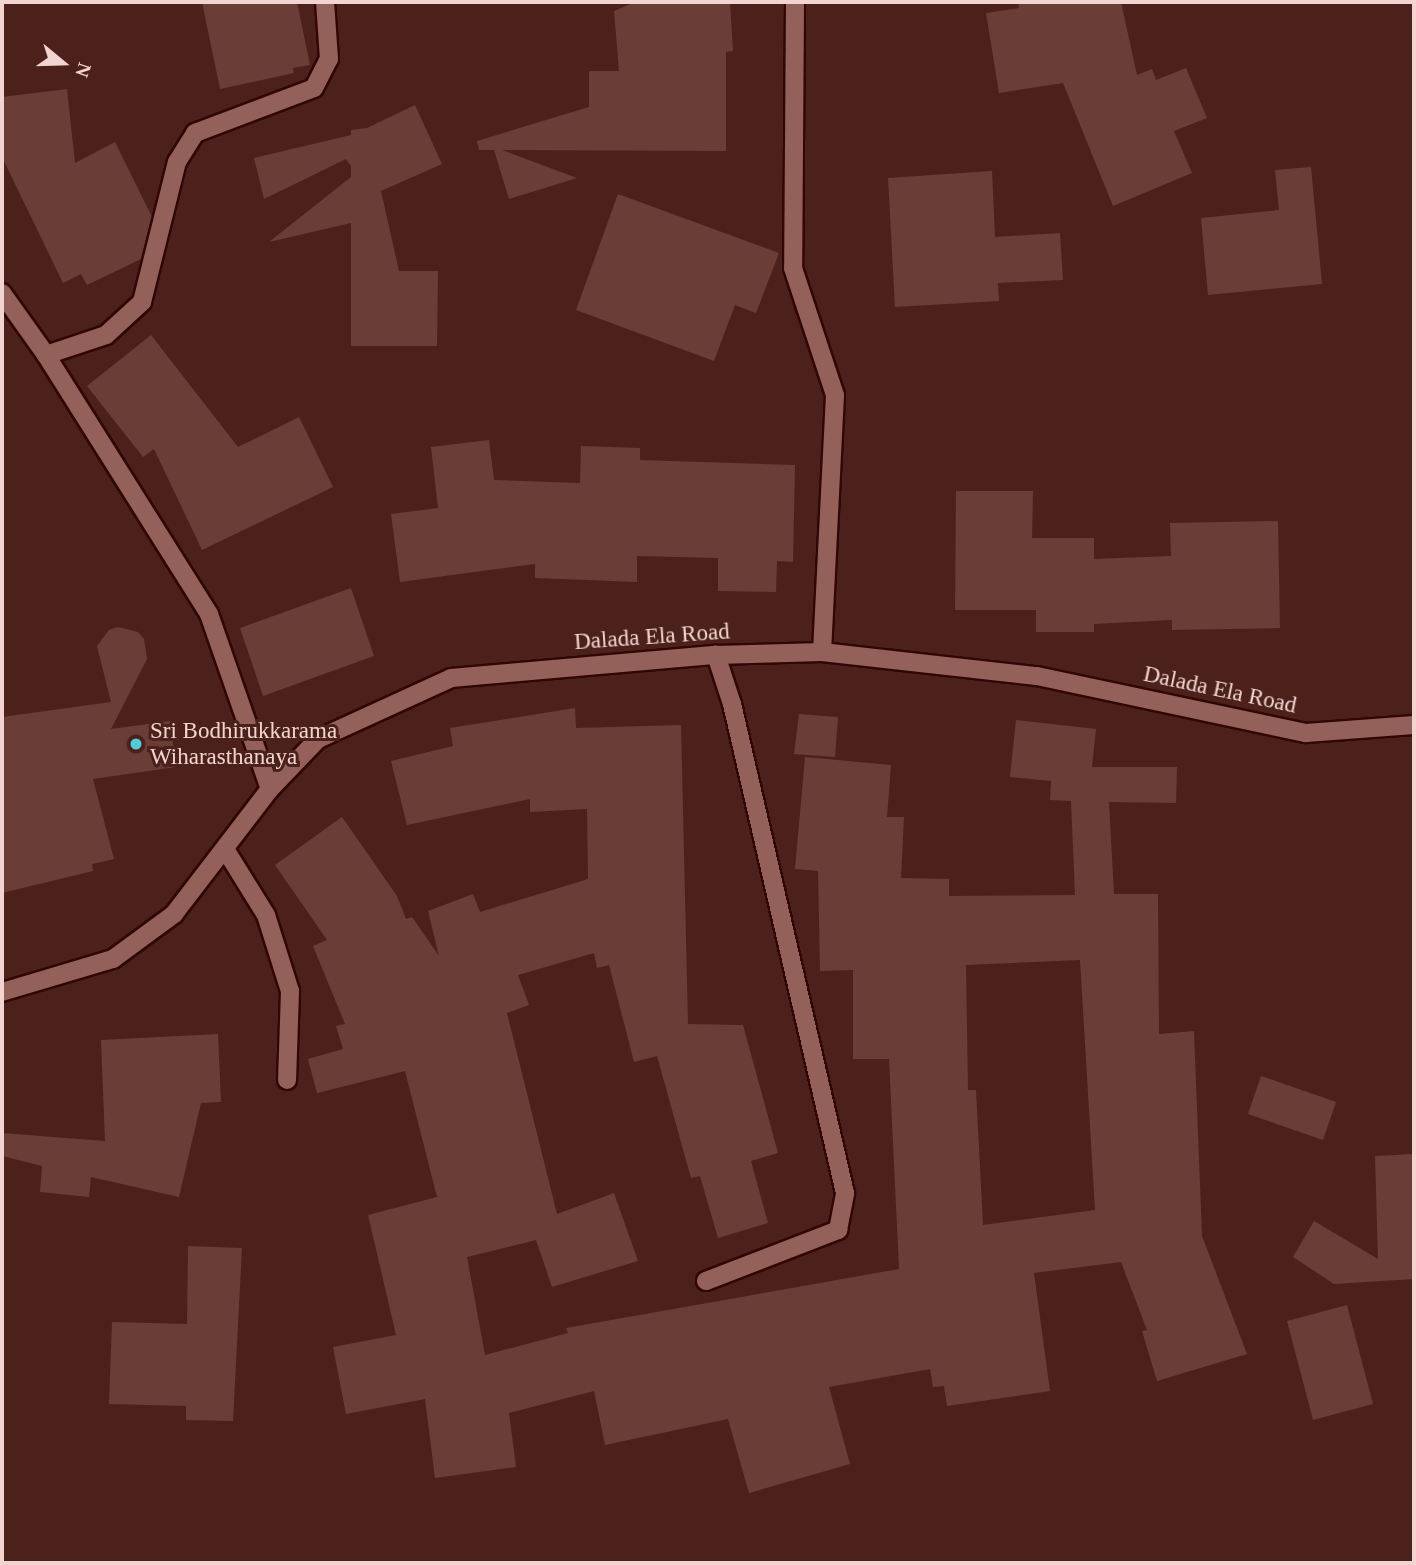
<!DOCTYPE html>
<html>
<head>
<meta charset="utf-8">
<style>
  body { margin:0 }
  #map { position:relative; width:1416px; height:1565px; overflow:hidden; background:#4c211c; font-family:"Times New Roman",serif }
  div>[style] { position:absolute }
  .building>* { inset:0; background:#6b3d37 }
  .roads { filter:drop-shadow(2px 0 #300705) drop-shadow(-2px 0 #300705) drop-shadow(0 2px #300705) drop-shadow(0 -2px #300705) }
  .minor>* { height:18px; margin:-9px; padding:0 9px; transform-origin:9px; border-radius:9px; background:#93615a }
  .dots>* { width:19px; height:19px; translate:-50% -50%; box-sizing:border-box; border:4px solid #4c211c; border-radius:50% }
  span { translate:-50% -50%; white-space:nowrap; text-align:center; line-height:1.15; -webkit-text-stroke:6px #4c211c; paint-order:stroke }
  .street-label { font-size:23px; color:#f2d5d1 }
  .poi-label { font-size:23px; color:#f2d5d1 }
  .left { translate:0 -50%; text-align:left }
  .frame { position:absolute; inset:0; border:4px solid #f2d5d1; pointer-events:none }
  .north { position:absolute; left:28px; top:28px; width:70px; height:70px; -webkit-text-stroke:5px #4c211c; paint-order:stroke; rotate:109deg; font-size:19px; font-weight:700; line-height:28px; text-align:center; color:#f2d5d1 }
  .north::after { content:''; display:block; margin:auto; width:24px; height:32px; background:#f2d5d1; clip-path:polygon(50% 0,100% 100%,50% 72%,0 100%) }
</style>
</head>
<body>
<div id="map">
  <div class="building">
    <i style="clip-path:polygon(202px 2px,297px 2px,310px 65px,293px 68px,294px 73px,220px 89px)"></i>
    <i style="clip-path:polygon(635px 2px,730px 2px,733px 51px,726px 52px,726px 151px,502px 150px,577px 178px,509px 199px,494px 150px,479px 150px,477px 141px,589px 107px,589px 71px,619px 71px,614px 11px)"></i>
    <i style="clip-path:polygon(1018px 2px,1121px 2px,1137px 75px,1152px 69px,1156px 80px,1186px 68px,1207px 118px,1174px 131px,1192px 173px,1113px 206px,1063px 83px,999px 93px,986px 13px,1019px 8px)"></i>
    <i style="clip-path:polygon(67px 89px,75px 163px,115px 142px,152px 217px,141px 259px,87px 285px,81px 274px,63px 283px,2px 157px,2px 97px)"></i>
    <i style="clip-path:polygon(415px 105px,442px 164px,381px 191px,399px 271px,438px 271px,437px 346px,351px 346px,351px 223px,269px 242px,351px 177px,351px 166px,346px 159px,264px 199px,254px 158px,351px 135px,351px 130px,367px 128px)"></i>
    <i style="clip-path:polygon(1311px 167px,1322px 284px,1208px 295px,1201px 218px,1279px 210px,1275px 170px)"></i>
    <i style="clip-path:polygon(992px 171px,995px 237px,1060px 233px,1063px 280px,998px 283px,999px 301px,895px 307px,888px 178px)"></i>
    <i style="clip-path:polygon(618px 194px,779px 253px,756px 313px,735px 305px,714px 361px,576px 310px)"></i>
    <i style="clip-path:polygon(151px 335px,238px 447px,299px 417px,333px 487px,202px 550px,154px 449px,143px 457px,87px 386px)"></i>
    <i style="clip-path:polygon(489px 440px,494px 480px,580px 483px,581px 446px,640px 448px,640px 460px,795px 465px,793px 562px,777px 561px,776px 592px,718px 591px,718px 558px,637px 556px,637px 582px,535px 578px,535px 564px,400px 582px,391px 514px,438px 508px,431px 447px)"></i>
    <i style="clip-path:polygon(956px 491px,1033px 491px,1032px 538px,1094px 538px,1094px 559px,1171px 556px,1170px 523px,1278px 521px,1280px 628px,1172px 630px,1172px 620px,1094px 624px,1094px 632px,1036px 632px,1036px 610px,955px 610px)"></i>
    <i style="clip-path:polygon(351px 588px,374px 656px,263px 696px,240px 628px)"></i>
    <i style="clip-path:polygon(118px 627px,138px 632px,144px 639px,147px 659px,111px 729px,170px 721px,176px 767px,93px 779px,114px 859px,92px 864px,93px 871px,2px 893px,2px 717px,111px 702px,97px 646px,109px 630px)"></i>
    <i style="clip-path:polygon(evenodd,575px 708px,576px 728px,681px 725px,688px 1024px,743px 1025px,778px 1153px,751px 1161px,768px 1223px,718px 1238px,700px 1176px,691px 1178px,657px 1056px,634px 1062px,609px 965px,597px 968px,594px 953px,518px 975px,529px 1005px,507px 1013px,557px 1214px,614px 1193px,638px 1261px,552px 1287px,536px 1240px,467px 1257px,485px 1355px,568px 1333px,566px 1328px,899px 1269px,889px 1059px,853px 1059px,853px 970px,820px 971px,818px 871px,795px 869px,805px 757px,891px 765px,887px 817px,904px 817px,901px 878px,949px 879px,949px 896px,1075px 895px,1071px 801px,1050px 800px,1051px 781px,1010px 777px,1016px 720px,1096px 729px,1092px 767px,1177px 767px,1176px 803px,1109px 802px,1114px 894px,1158px 894px,1159px 1034px,1194px 1031px,1202px 1236px,1247px 1354px,1157px 1381px,1142px 1331px,1147px 1330px,1121px 1262px,1034px 1273px,1050px 1391px,947px 1406px,944px 1386px,933px 1387px,930px 1369px,829px 1387px,850px 1464px,749px 1493px,728px 1419px,605px 1445px,594px 1391px,509px 1413px,516px 1467px,435px 1478px,425px 1399px,346px 1414px,333px 1347px,396px 1335px,368px 1215px,437px 1197px,405px 1071px,317px 1093px,308px 1059px,343px 1049px,336px 1026px,345px 1024px,313px 946px,327px 940px,275px 865px,342px 817px,397px 896px,406px 919px,412px 917px,439px 956px,428px 911px,473px 894px,480px 912px,588px 879px,587px 809px,530px 812px,530px 799px,407px 825px,391px 761px,453px 746px,450px 728px,575px 708px,1080px 960px,1095px 1210px,983px 1225px,976px 1090px,968px 1090px,966px 965px,1080px 960px)"></i>
    <i style="clip-path:polygon(799px 714px,838px 717px,835px 757px,794px 754px)"></i>
    <i style="clip-path:polygon(218px 1034px,221px 1102px,201px 1103px,179px 1197px,91px 1177px,89px 1197px,40px 1192px,42px 1166px,2px 1156px,2px 1133px,105px 1141px,101px 1040px)"></i>
    <i style="clip-path:polygon(1261px 1076px,1336px 1102px,1323px 1140px,1248px 1114px)"></i>
    <i style="clip-path:polygon(1414px 1154px,1414px 1279px,1334px 1284px,1293px 1257px,1314px 1221px,1378px 1259px,1375px 1156px)"></i>
    <i style="clip-path:polygon(188px 1246px,242px 1248px,233px 1421px,186px 1420px,186px 1406px,109px 1404px,112px 1322px,187px 1324px)"></i>
    <i style="clip-path:polygon(1347px 1305px,1373px 1404px,1313px 1420px,1287px 1321px)"></i>
  </div>
  <div class="roads">
    <div class="minor">
      <i style="left:795px;top:2px;width:266px;rotate:90.4deg"></i>
      <i style="left:793px;top:268px;width:134px;rotate:71.7deg"></i>
      <i style="left:835px;top:395px;width:257px;rotate:92.9deg"></i>
      <i style="left:2px;top:293px;width:76px;rotate:54.6deg"></i>
      <i style="left:46px;top:355px;width:306px;rotate:57.8deg"></i>
      <i style="left:209px;top:614px;width:185px;rotate:70.8deg"></i>
      <i style="left:46px;top:355px;width:63px;rotate:-18.4deg"></i>
      <i style="left:106px;top:335px;width:49px;rotate:-42.5deg"></i>
      <i style="left:142px;top:302px;width:144px;rotate:-76deg"></i>
      <i style="left:177px;top:162px;width:34px;rotate:-58deg"></i>
      <i style="left:195px;top:133px;width:127px;rotate:-20.7deg"></i>
      <i style="left:314px;top:88px;width:33px;rotate:-63deg"></i>
      <i style="left:329px;top:59px;width:57px;rotate:-94deg"></i>
      <i style="left:225px;top:849px;width:78px;rotate:58.2deg"></i>
      <i style="left:266px;top:915px;width:80px;rotate:72.5deg"></i>
      <i style="left:290px;top:991px;width:89px;rotate:91.9deg"></i>
      <i style="left:2px;top:992px;width:116px;rotate:-16.6deg"></i>
      <i style="left:113px;top:959px;width:76px;rotate:-36.4deg"></i>
      <i style="left:174px;top:914px;width:158px;rotate:-52.5deg"></i>
      <i style="left:270px;top:789px;width:69px;rotate:-46.2deg"></i>
      <i style="left:318px;top:739px;width:146px;rotate:-24.6deg"></i>
      <i style="left:451px;top:678px;width:266px;rotate:-5deg"></i>
      <i style="left:716px;top:655px;width:106px;rotate:-1.6deg"></i>
      <i style="left:822px;top:652px;width:216px;rotate:6.4deg"></i>
      <i style="left:1037px;top:676px;width:275px;rotate:12deg"></i>
      <i style="left:1306px;top:733px;width:108px;rotate:-4.2deg"></i>
      <i style="left:706px;top:1281px;width:142px;rotate:-21.1deg"></i>
      <i style="left:838px;top:1230px;width:38px;rotate:-79deg"></i>
      <i style="left:845px;top:1193px;width:502px;rotate:-103.01deg"></i>
      <i style="left:732px;top:704px;width:52px;rotate:-108.1deg"></i>
    </div>
  </div>
  <div class="dots">
    <i style="left:136px;top:744px;background:#53cbdb"></i>
  </div>
  <div class="street-label">
    <span style="left:652px;top:637px;rotate:-4deg">Dalada Ela Road</span>
    <span style="left:1220px;top:690px;rotate:12deg">Dalada Ela Road</span>
  </div>
  <div class="poi-label">
    <span class="left" style="left:150px;top:744px">Sri Bodhirukkarama<br>Wiharasthanaya</span>
  </div>
  <div class="frame"></div>
  <div class="north">N</div>
</div>
</body>
</html>
